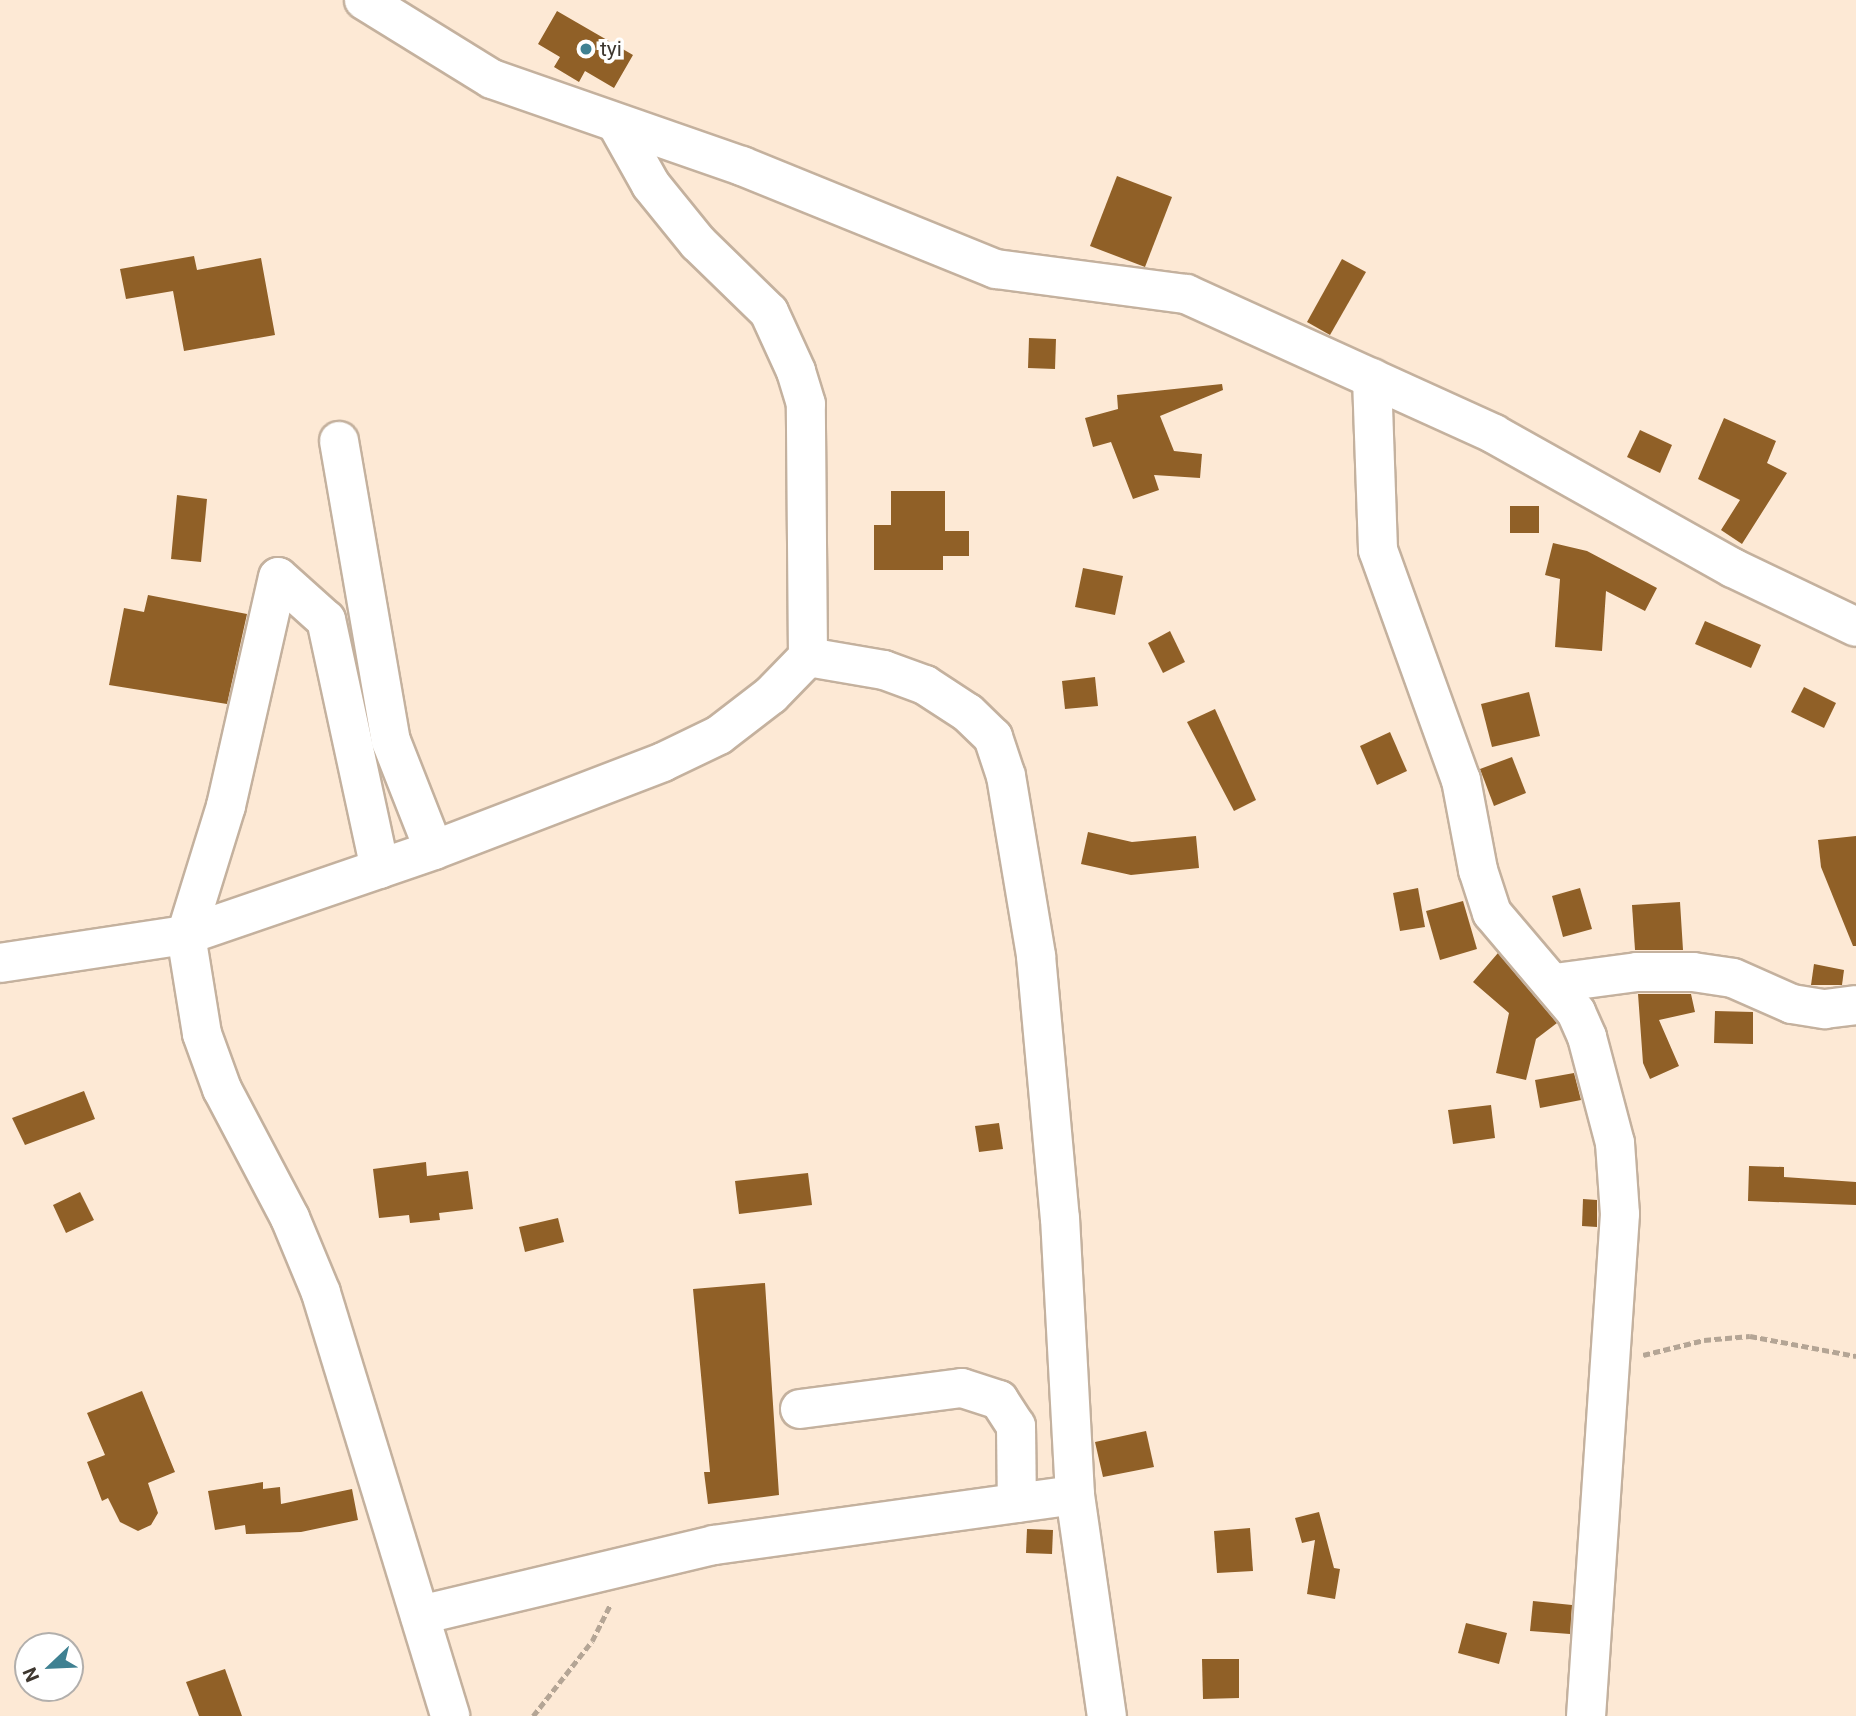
<!DOCTYPE html>
<html>
<head>
<meta charset="utf-8">
<style>
  body { margin:0 }
  #map { position:relative; width:1856px; height:1716px; overflow:hidden; background:#fde9d5; font-family:Roboto,sans-serif }
  div>[style] { position:absolute }
  .building>* { inset:0; background:#906027 }
  .path>* { height:4.5px; margin-top:-2.25px; transform-origin:0; background:repeating-linear-gradient(90deg,#b4a595 0 7px,transparent 0 10.5px) }
  .roads { filter:drop-shadow(2px 0 #c4b19e) drop-shadow(-2px 0 #c4b19e) drop-shadow(0 2px #c4b19e) drop-shadow(0 -2px #c4b19e) }
  .minor>* { height:38px; margin:-19px; padding:0 19px; transform-origin:19px; border-radius:19px; background:#fff }
  .dots>* { width:19px; height:19px; translate:-50% -50%; box-sizing:border-box; border:4px solid #fff; border-radius:50% }
  span { translate:-50% -50%; white-space:nowrap; text-align:center; line-height:1.15; -webkit-text-stroke:7px #fff; paint-order:stroke }
  .poi-label { font-size:21px; color:#3e372f }
  .left { translate:0 -50%; text-align:left }
  .north { position:absolute; left:14px; top:1632px; width:70px; height:70px; box-sizing:border-box; background:#fff; border:2px solid #b2afac; border-radius:50%; rotate:247deg; font-size:19px; font-weight:700; line-height:28px; text-align:center; color:#3e372f }
  .north::after { content:''; display:block; margin:auto; width:24px; height:32px; background:#3f8192; clip-path:polygon(50% 0,100% 100%,50% 72%,0 100%) }
</style>
</head>
<body>
<div id="map">
  <div class="building">
    <i style="clip-path:polygon(557px 11px,633px 55px,614px 88px,585px 71px,579px 82px,554px 67px,560px 57px,538px 44px)"></i>
    <i style="clip-path:polygon(1117px 176px,1172px 197px,1145px 267px,1090px 246px)"></i>
    <i style="clip-path:polygon(194px 256px,197px 270px,261px 258px,275px 335px,184px 351px,173px 291px,126px 299px,120px 269px)"></i>
    <i style="clip-path:polygon(1342px 259px,1366px 272px,1330px 335px,1307px 322px)"></i>
    <i style="clip-path:polygon(1029px 338px,1056px 339px,1055px 369px,1028px 368px)"></i>
    <i style="clip-path:polygon(1222px 384px,1223px 390px,1160px 416px,1174px 451px,1202px 454px,1200px 478px,1154px 475px,1159px 490px,1133px 499px,1111px 442px,1093px 447px,1085px 418px,1118px 409px,1117px 395px)"></i>
    <i style="clip-path:polygon(1724px 418px,1776px 441px,1767px 463px,1787px 473px,1742px 544px,1721px 530px,1740px 500px,1698px 479px)"></i>
    <i style="clip-path:polygon(1640px 430px,1672px 445px,1660px 473px,1627px 457px)"></i>
    <i style="clip-path:polygon(891px 491px,945px 491px,945px 531px,969px 531px,969px 556px,943px 556px,943px 570px,874px 570px,874px 525px,891px 525px)"></i>
    <i style="clip-path:polygon(177px 495px,207px 499px,201px 562px,171px 559px)"></i>
    <i style="clip-path:polygon(1510px 506px,1539px 506px,1539px 533px,1510px 533px)"></i>
    <i style="clip-path:polygon(1553px 543px,1587px 551px,1657px 588px,1645px 611px,1606px 591px,1602px 651px,1555px 647px,1560px 579px,1545px 575px)"></i>
    <i style="clip-path:polygon(1083px 568px,1123px 576px,1115px 615px,1075px 607px)"></i>
    <i style="clip-path:polygon(148px 595px,247px 614px,227px 704px,109px 685px,124px 608px,144px 612px)"></i>
    <i style="clip-path:polygon(1705px 621px,1761px 645px,1751px 668px,1695px 644px)"></i>
    <i style="clip-path:polygon(1170px 631px,1185px 662px,1163px 673px,1148px 643px)"></i>
    <i style="clip-path:polygon(1095px 677px,1098px 706px,1065px 709px,1062px 681px)"></i>
    <i style="clip-path:polygon(1804px 687px,1836px 703px,1824px 728px,1791px 712px)"></i>
    <i style="clip-path:polygon(1529px 692px,1540px 736px,1492px 747px,1481px 704px)"></i>
    <i style="clip-path:polygon(1215px 709px,1256px 800px,1234px 811px,1187px 722px)"></i>
    <i style="clip-path:polygon(1390px 732px,1407px 771px,1377px 785px,1360px 746px)"></i>
    <i style="clip-path:polygon(1512px 757px,1526px 793px,1494px 806px,1480px 769px)"></i>
    <i style="clip-path:polygon(1088px 832px,1132px 842px,1196px 836px,1199px 868px,1131px 875px,1081px 864px)"></i>
    <i style="clip-path:polygon(1856px 836px,1856px 946px,1853px 946px,1821px 867px,1818px 840px)"></i>
    <i style="clip-path:polygon(1418px 888px,1425px 927px,1400px 931px,1393px 893px)"></i>
    <i style="clip-path:polygon(1580px 888px,1592px 929px,1563px 937px,1552px 896px)"></i>
    <i style="clip-path:polygon(1463px 901px,1477px 949px,1440px 960px,1426px 911px)"></i>
    <i style="clip-path:polygon(1680px 902px,1683px 950px,1635px 950px,1632px 905px)"></i>
    <i style="clip-path:polygon(1498px 953px,1557px 1023px,1536px 1039px,1526px 1080px,1496px 1073px,1509px 1013px,1473px 982px)"></i>
    <i style="clip-path:polygon(1814px 964px,1844px 970px,1842px 985px,1811px 985px)"></i>
    <i style="clip-path:polygon(1638px 994px,1691px 994px,1695px 1012px,1659px 1020px,1679px 1066px,1650px 1079px,1643px 1063px)"></i>
    <i style="clip-path:polygon(1715px 1011px,1753px 1012px,1753px 1044px,1714px 1043px)"></i>
    <i style="clip-path:polygon(1574px 1073px,1581px 1100px,1540px 1108px,1535px 1080px)"></i>
    <i style="clip-path:polygon(84px 1091px,95px 1119px,25px 1145px,12px 1118px)"></i>
    <i style="clip-path:polygon(1491px 1105px,1495px 1138px,1453px 1144px,1448px 1110px)"></i>
    <i style="clip-path:polygon(999px 1123px,1003px 1149px,979px 1152px,975px 1126px)"></i>
    <i style="clip-path:polygon(426px 1162px,427px 1176px,468px 1171px,473px 1209px,439px 1213px,440px 1220px,410px 1223px,409px 1215px,379px 1218px,373px 1169px)"></i>
    <i style="clip-path:polygon(1749px 1166px,1784px 1167px,1784px 1177px,1856px 1182px,1856px 1205px,1748px 1201px)"></i>
    <i style="clip-path:polygon(808px 1173px,812px 1205px,739px 1214px,735px 1181px)"></i>
    <i style="clip-path:polygon(80px 1192px,94px 1220px,66px 1233px,53px 1205px)"></i>
    <i style="clip-path:polygon(1583px 1199px,1597px 1200px,1597px 1227px,1582px 1226px)"></i>
    <i style="clip-path:polygon(558px 1218px,564px 1242px,525px 1252px,519px 1227px)"></i>
    <i style="clip-path:polygon(765px 1283px,779px 1495px,708px 1504px,704px 1472px,710px 1472px,693px 1289px)"></i>
    <i style="clip-path:polygon(142px 1391px,175px 1472px,148px 1483px,158px 1513px,151px 1525px,138px 1531px,120px 1522px,108px 1498px,102px 1501px,87px 1462px,105px 1455px,87px 1413px)"></i>
    <i style="clip-path:polygon(1146px 1431px,1154px 1467px,1103px 1477px,1095px 1442px)"></i>
    <i style="clip-path:polygon(263px 1482px,263px 1489px,280px 1487px,281px 1504px,352px 1489px,358px 1520px,301px 1532px,246px 1534px,245px 1525px,215px 1530px,208px 1491px)"></i>
    <i style="clip-path:polygon(1319px 1512px,1334px 1568px,1340px 1569px,1335px 1599px,1307px 1594px,1315px 1540px,1302px 1543px,1295px 1518px)"></i>
    <i style="clip-path:polygon(1250px 1528px,1253px 1571px,1217px 1573px,1214px 1531px)"></i>
    <i style="clip-path:polygon(1027px 1529px,1053px 1530px,1052px 1554px,1026px 1553px)"></i>
    <i style="clip-path:polygon(1533px 1601px,1572px 1605px,1570px 1634px,1530px 1631px)"></i>
    <i style="clip-path:polygon(1466px 1623px,1507px 1633px,1499px 1664px,1458px 1653px)"></i>
    <i style="clip-path:polygon(1202px 1659px,1239px 1659px,1239px 1698px,1203px 1699px)"></i>
    <i style="clip-path:polygon(225px 1669px,242px 1716px,199px 1716px,186px 1682px)"></i>
  </div>
  <div class="path">
    <i style="left:1643px;top:1355px;width:63px;rotate:-13.8deg"></i>
    <i style="left:1704px;top:1340px;width:46px;rotate:-5deg"></i>
    <i style="left:1750px;top:1336px;width:108px;rotate:10.7deg"></i>
    <i style="left:533px;top:1716px;width:95px;rotate:-51.8deg"></i>
    <i style="left:592px;top:1641px;width:40px;rotate:-63.4deg"></i>
  </div>
  <div class="roads">
    <div class="minor">
      <i style="left:364px;top:0;width:150px;rotate:31.7deg"></i>
      <i style="left:492px;top:79px;width:265px;rotate:19.2deg"></i>
      <i style="left:742px;top:166px;width:274px;rotate:22.1deg"></i>
      <i style="left:996px;top:269px;width:192px;rotate:7.5deg"></i>
      <i style="left:1186px;top:294px;width:338px;rotate:24.4deg"></i>
      <i style="left:1494px;top:434px;width:274px;rotate:29.3deg"></i>
      <i style="left:1733px;top:568px;width:136px;rotate:25.6deg"></i>
      <i style="left:1372px;top:378px;width:172px;rotate:88deg"></i>
      <i style="left:1378px;top:550px;width:245px;rotate:70.2deg"></i>
      <i style="left:1461px;top:780px;width:92px;rotate:79.3deg"></i>
      <i style="left:1478px;top:870px;width:45px;rotate:72deg"></i>
      <i style="left:1492px;top:913px;width:130px;rotate:49.7deg"></i>
      <i style="left:1576px;top:1012px;width:27px;rotate:66deg"></i>
      <i style="left:1587px;top:1037px;width:110px;rotate:75.2deg"></i>
      <i style="left:1615px;top:1143px;width:71px;rotate:86deg"></i>
      <i style="left:1620px;top:1214px;width:503px;rotate:93.87deg"></i>
      <i style="left:339px;top:441px;width:304px;rotate:80.2deg"></i>
      <i style="left:391px;top:741px;width:117px;rotate:68.5deg"></i>
      <i style="left:808px;top:657px;width:77px;rotate:9.7deg"></i>
      <i style="left:884px;top:670px;width:44px;rotate:20.1deg"></i>
      <i style="left:925px;top:685px;width:51px;rotate:33.1deg"></i>
      <i style="left:968px;top:713px;width:35px;rotate:44deg"></i>
      <i style="left:993px;top:737px;width:41px;rotate:71.6deg"></i>
      <i style="left:1006px;top:776px;width:182px;rotate:80.5deg"></i>
      <i style="left:1036px;top:956px;width:263px;rotate:84.8deg"></i>
      <i style="left:1060px;top:1218px;width:277px;rotate:86.9deg"></i>
      <i style="left:1075px;top:1495px;width:223px;rotate:81.8deg"></i>
      <i style="left:380px;top:869px;width:255px;rotate:-102.2deg"></i>
      <i style="left:326px;top:620px;width:64px;rotate:-138.1deg"></i>
      <i style="left:278px;top:577px;width:235px;rotate:102.8deg"></i>
      <i style="left:226px;top:806px;width:135px;rotate:107.2deg"></i>
      <i style="left:186px;top:935px;width:100px;rotate:80.8deg"></i>
      <i style="left:202px;top:1034px;width:59px;rotate:70deg"></i>
      <i style="left:222px;top:1089px;width:146px;rotate:62.2deg"></i>
      <i style="left:290px;top:1218px;width:81px;rotate:67.5deg"></i>
      <i style="left:321px;top:1293px;width:442px;rotate:73deg"></i>
      <i style="left:0;top:963px;width:188px;rotate:-8.6deg"></i>
      <i style="left:186px;top:935px;width:262px;rotate:-18.9deg"></i>
      <i style="left:434px;top:850px;width:245px;rotate:-21deg"></i>
      <i style="left:663px;top:762px;width:62px;rotate:-25.7deg"></i>
      <i style="left:719px;top:735px;width:66px;rotate:-37.6deg"></i>
      <i style="left:771px;top:695px;width:53px;rotate:-45.8deg"></i>
      <i style="left:808px;top:657px;width:253px;rotate:-90.5deg"></i>
      <i style="left:806px;top:404px;width:34px;rotate:-107deg"></i>
      <i style="left:796px;top:371px;width:65px;rotate:-114.6deg"></i>
      <i style="left:769px;top:312px;width:99px;rotate:-135.8deg"></i>
      <i style="left:698px;top:243px;width:75px;rotate:-129deg"></i>
      <i style="left:651px;top:185px;width:68px;rotate:-119.2deg"></i>
      <i style="left:1555px;top:983px;width:83px;rotate:-7.6deg"></i>
      <i style="left:1637px;top:972px;width:56px"></i>
      <i style="left:1693px;top:972px;width:40px;rotate:8.5deg"></i>
      <i style="left:1733px;top:978px;width:64px;rotate:23.8deg"></i>
      <i style="left:1792px;top:1004px;width:33px;rotate:9deg"></i>
      <i style="left:1825px;top:1009px;width:31px;rotate:-7deg"></i>
      <i style="left:800px;top:1409px;width:163px;rotate:-7.4deg"></i>
      <i style="left:962px;top:1388px;width:39px;rotate:18deg"></i>
      <i style="left:999px;top:1400px;width:31px;rotate:57deg"></i>
      <i style="left:1016px;top:1426px;width:77px;rotate:89.3deg"></i>
      <i style="left:420px;top:1615px;width:302px;rotate:-13.4deg"></i>
      <i style="left:714px;top:1545px;width:364px;rotate:-7.9deg"></i>
    </div>
  </div>
  <div class="dots">
    <i style="left:586px;top:49px;background:#3f8192"></i>
  </div>
  <div class="poi-label">
    <span class="left" style="left:600px;top:49px">tyi</span>
  </div>
  <div class="north">N</div>
</div>
</body>
</html>
